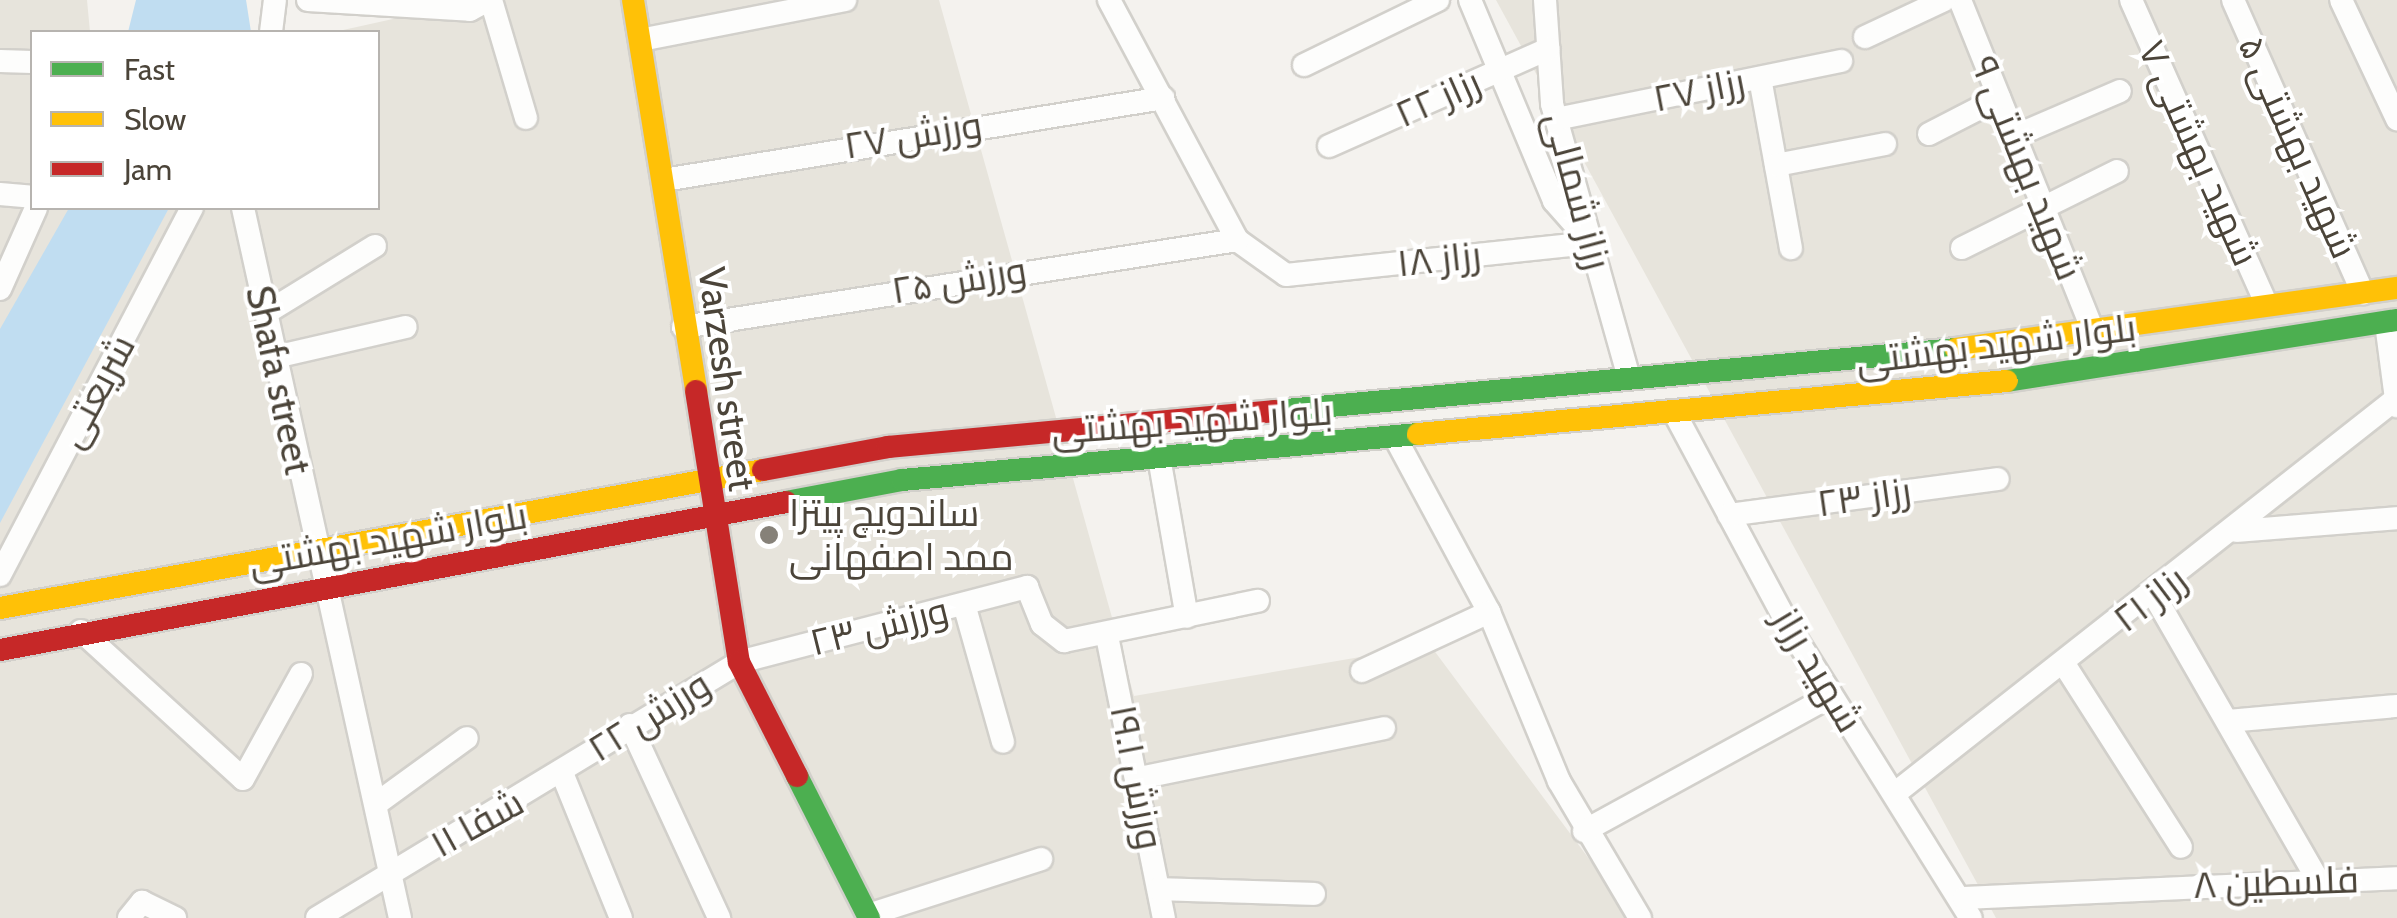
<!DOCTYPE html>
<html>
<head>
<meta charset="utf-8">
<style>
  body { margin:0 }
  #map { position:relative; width:2397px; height:918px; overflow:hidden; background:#f4f2ee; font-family:Cabin,Cairo,sans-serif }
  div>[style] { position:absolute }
  .residential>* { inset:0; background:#e7e4dc }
  .water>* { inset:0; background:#c0ddf1 }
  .roads { filter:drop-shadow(2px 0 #d2d0cb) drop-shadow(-2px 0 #d2d0cb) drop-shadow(0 2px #d2d0cb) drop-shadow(0 -2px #d2d0cb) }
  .street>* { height:22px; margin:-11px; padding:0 11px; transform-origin:11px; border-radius:11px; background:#fdfdfc }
  .fast>* { height:22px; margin:-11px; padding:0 11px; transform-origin:11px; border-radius:11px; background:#4caf50 }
  .slow>* { height:22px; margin:-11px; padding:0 11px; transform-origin:11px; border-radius:11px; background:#ffc107 }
  .jam>* { height:22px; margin:-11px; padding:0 11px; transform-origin:11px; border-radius:11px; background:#c62828 }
  .dots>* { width:28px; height:28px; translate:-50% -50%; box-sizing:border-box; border:5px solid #fff; border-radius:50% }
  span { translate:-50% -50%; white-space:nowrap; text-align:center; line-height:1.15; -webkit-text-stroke:8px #fff; paint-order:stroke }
  .street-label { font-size:38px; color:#4b4439 }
  .poi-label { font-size:38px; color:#4b4439 }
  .left { translate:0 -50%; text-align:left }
  .legend { position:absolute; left:30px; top:30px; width:350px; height:180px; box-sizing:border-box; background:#fff; border:2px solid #b7b4b0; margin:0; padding:12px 18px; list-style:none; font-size:30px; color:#4b4439 }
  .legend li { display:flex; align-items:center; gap:20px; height:50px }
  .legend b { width:50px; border:2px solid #b7b4b0 }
</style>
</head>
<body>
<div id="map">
  <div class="residential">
    <i style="clip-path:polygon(0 0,87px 0,90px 32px,32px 32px,32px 208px,378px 208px,378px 32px,334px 32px,479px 0,939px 0,1134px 696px,1430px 645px,1633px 918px,0 918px)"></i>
    <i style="clip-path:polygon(1496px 0,2397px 0,2397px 918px,1996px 918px)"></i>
  </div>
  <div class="water">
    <i style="clip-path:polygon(136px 0,246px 0,251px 32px,128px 32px)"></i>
    <i style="clip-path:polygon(69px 208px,169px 208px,0 523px,0 329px)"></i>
  </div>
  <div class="roads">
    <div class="street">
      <i style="left:308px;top:0;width:162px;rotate:3.5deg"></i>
      <i style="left:470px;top:10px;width:21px;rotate:-29deg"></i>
      <i style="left:491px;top:0;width:123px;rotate:73.5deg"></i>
      <i style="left:1109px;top:0;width:272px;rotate:61.9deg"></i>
      <i style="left:1237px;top:240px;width:60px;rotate:35.5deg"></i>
      <i style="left:1286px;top:275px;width:307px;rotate:-6deg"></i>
      <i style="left:1470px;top:0;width:218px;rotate:67.3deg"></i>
      <i style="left:1554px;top:201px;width:48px;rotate:48.4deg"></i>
      <i style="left:1545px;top:0;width:104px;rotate:86.1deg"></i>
      <i style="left:1552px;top:104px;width:285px;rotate:74.3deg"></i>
      <i style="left:1960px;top:0;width:362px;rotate:68.1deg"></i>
      <i style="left:2131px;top:0;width:334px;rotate:66deg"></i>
      <i style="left:2233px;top:0;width:321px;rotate:66.1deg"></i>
      <i style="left:2341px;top:0;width:132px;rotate:64.8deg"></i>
      <i style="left:271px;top:32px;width:32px;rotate:-83deg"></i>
      <i style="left:1865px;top:37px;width:87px;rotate:-25.1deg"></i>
      <i style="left:640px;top:40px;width:209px;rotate:-11deg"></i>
      <i style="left:0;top:61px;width:32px;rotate:2deg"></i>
      <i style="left:1304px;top:65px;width:149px;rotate:-25.9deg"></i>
      <i style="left:1760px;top:78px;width:173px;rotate:79.7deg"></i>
      <i style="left:1556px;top:119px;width:291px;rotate:-11.5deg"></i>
      <i style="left:1929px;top:134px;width:79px;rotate:-27.2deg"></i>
      <i style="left:2015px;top:136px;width:114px;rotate:-23.2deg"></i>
      <i style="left:1329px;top:146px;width:240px;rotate:-23.9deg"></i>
      <i style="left:1776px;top:165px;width:111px;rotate:-10.9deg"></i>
      <i style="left:664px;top:180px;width:506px;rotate:-9.33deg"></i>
      <i style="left:0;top:194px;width:32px;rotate:5deg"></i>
      <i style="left:243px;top:208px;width:727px;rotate:77.53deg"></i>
      <i style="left:1962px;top:248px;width:173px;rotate:-26.4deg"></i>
      <i style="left:0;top:289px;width:89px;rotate:-66deg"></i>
      <i style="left:266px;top:313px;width:128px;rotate:-31.6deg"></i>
      <i style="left:2386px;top:323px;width:84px;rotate:82.5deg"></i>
      <i style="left:683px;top:327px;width:561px;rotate:-8.92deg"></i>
      <i style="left:275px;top:357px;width:134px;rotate:-12.9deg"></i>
      <i style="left:1675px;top:414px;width:247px;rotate:61.8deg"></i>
      <i style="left:1792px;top:632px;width:337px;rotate:58deg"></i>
      <i style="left:1397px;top:441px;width:194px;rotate:61.7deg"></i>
      <i style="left:1489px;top:612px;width:183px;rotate:67.5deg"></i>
      <i style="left:1559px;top:781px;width:159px;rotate:59.4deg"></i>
      <i style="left:1160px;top:463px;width:156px;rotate:80.1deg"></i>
      <i style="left:1729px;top:515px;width:271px;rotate:-7.6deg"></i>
      <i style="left:2237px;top:531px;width:161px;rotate:-4.6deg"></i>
      <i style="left:0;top:575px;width:414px;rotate:-62.4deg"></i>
      <i style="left:2154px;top:595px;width:325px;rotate:60.1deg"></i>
      <i style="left:964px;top:604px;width:143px;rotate:74.2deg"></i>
      <i style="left:81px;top:631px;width:219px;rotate:42.4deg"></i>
      <i style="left:243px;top:779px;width:120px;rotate:-61.1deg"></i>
      <i style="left:1107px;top:636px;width:288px;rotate:78.6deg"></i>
      <i style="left:2064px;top:664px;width:217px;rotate:57.4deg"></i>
      <i style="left:1362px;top:671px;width:140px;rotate:-24.9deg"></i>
      <i style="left:2228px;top:721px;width:170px;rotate:-5.1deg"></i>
      <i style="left:630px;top:725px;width:213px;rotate:65.2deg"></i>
      <i style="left:562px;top:773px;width:157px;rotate:67.9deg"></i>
      <i style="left:1139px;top:778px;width:250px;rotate:-11.5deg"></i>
      <i style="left:1898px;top:791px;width:635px;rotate:-38.22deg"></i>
      <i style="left:376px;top:804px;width:112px;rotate:-36deg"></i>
      <i style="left:1584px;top:831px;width:281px;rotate:-28.7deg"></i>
      <i style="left:1159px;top:889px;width:155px;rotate:1.8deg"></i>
      <i style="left:1964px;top:898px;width:433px;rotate:-2.6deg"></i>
      <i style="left:868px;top:915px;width:182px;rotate:-17.9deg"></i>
      <i style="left:129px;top:918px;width:21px;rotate:-51deg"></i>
      <i style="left:142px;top:902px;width:37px;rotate:26deg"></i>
      <i style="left:317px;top:918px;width:494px;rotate:-31.2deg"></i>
      <i style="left:739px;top:662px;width:298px;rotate:-14.6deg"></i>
      <i style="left:1027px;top:587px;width:40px;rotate:68deg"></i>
      <i style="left:1042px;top:624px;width:28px;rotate:38deg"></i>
      <i style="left:1064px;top:641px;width:198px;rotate:-11.7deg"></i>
    </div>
    <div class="fast">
      <i style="left:2007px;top:381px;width:395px;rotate:-8.9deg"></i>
      <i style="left:1275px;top:411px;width:684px;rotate:-5.2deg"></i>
      <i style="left:786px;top:502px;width:118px;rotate:-10.7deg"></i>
      <i style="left:902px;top:480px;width:518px;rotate:-5.09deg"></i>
      <i style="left:797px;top:776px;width:159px;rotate:63.1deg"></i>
    </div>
    <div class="slow">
      <i style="left:633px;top:0;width:396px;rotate:80.8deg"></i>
      <i style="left:1956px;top:349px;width:445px;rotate:-7.9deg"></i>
      <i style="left:1418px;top:434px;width:591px;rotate:-5.14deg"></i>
      <i style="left:0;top:608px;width:775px;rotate:-10.25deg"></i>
    </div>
    <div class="jam">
      <i style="left:696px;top:391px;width:274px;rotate:81deg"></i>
      <i style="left:739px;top:662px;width:128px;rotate:63deg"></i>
      <i style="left:763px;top:470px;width:127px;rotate:-10.4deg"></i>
      <i style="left:888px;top:447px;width:389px;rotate:-5.3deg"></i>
      <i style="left:0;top:650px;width:800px;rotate:-10.66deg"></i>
    </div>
  </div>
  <div class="dots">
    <i style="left:769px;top:535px;background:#868178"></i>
  </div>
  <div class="street-label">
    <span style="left:1699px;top:90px;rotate:-11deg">رزاز ۲۷</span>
    <span style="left:1438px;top:98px;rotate:-24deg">رزاز ۲۲</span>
    <span style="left:913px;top:135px;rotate:-9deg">ورزش ۲۷</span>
    <span style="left:2298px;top:147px;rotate:66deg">شهید بهشتی ۵</span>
    <span style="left:2199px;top:153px;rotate:66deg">شهید بهشتی ۷</span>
    <span style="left:2027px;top:168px;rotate:68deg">شهید بهشتی ۹</span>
    <span style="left:1578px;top:191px;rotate:75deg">رزاز شمالی</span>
    <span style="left:1439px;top:259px;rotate:-6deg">رزاز ۱۸</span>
    <span style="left:959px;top:280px;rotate:-9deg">ورزش ۲۵</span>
    <span style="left:1996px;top:344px;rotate:-7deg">بلوار شهید بهشتی</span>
    <span style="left:727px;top:379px;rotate:82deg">Varzesh street</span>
    <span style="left:279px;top:380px;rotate:78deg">Shafa street</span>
    <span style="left:96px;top:391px;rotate:-62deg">شریعتی</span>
    <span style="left:1192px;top:421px;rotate:-4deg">بلوار شهید بهشتی</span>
    <span style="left:1864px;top:497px;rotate:-8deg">رزاز ۲۳</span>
    <span style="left:388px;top:539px;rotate:-10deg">بلوار شهید بهشتی</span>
    <span style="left:2150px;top:599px;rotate:-37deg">رزاز ۲۱</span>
    <span style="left:879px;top:626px;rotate:-14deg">ورزش ۲۳</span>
    <span style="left:1818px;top:670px;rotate:59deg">شهید رزاز</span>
    <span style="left:649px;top:716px;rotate:-32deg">ورزش ۲۲</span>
    <span style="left:1137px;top:777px;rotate:79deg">ورزش ۱۹.۱</span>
    <span style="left:477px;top:823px;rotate:-29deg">شفا ۱۱</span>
    <span style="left:2276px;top:882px;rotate:-2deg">فلسطین ۸</span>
  </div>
  <div class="poi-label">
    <span class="left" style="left:789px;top:535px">ساندویچ پیتزا<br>ممد اصفهانی</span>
  </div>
  <ul class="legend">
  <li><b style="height:12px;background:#4caf50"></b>Fast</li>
  <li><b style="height:12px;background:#ffc107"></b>Slow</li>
  <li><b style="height:12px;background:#c62828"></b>Jam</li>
  </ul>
</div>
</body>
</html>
